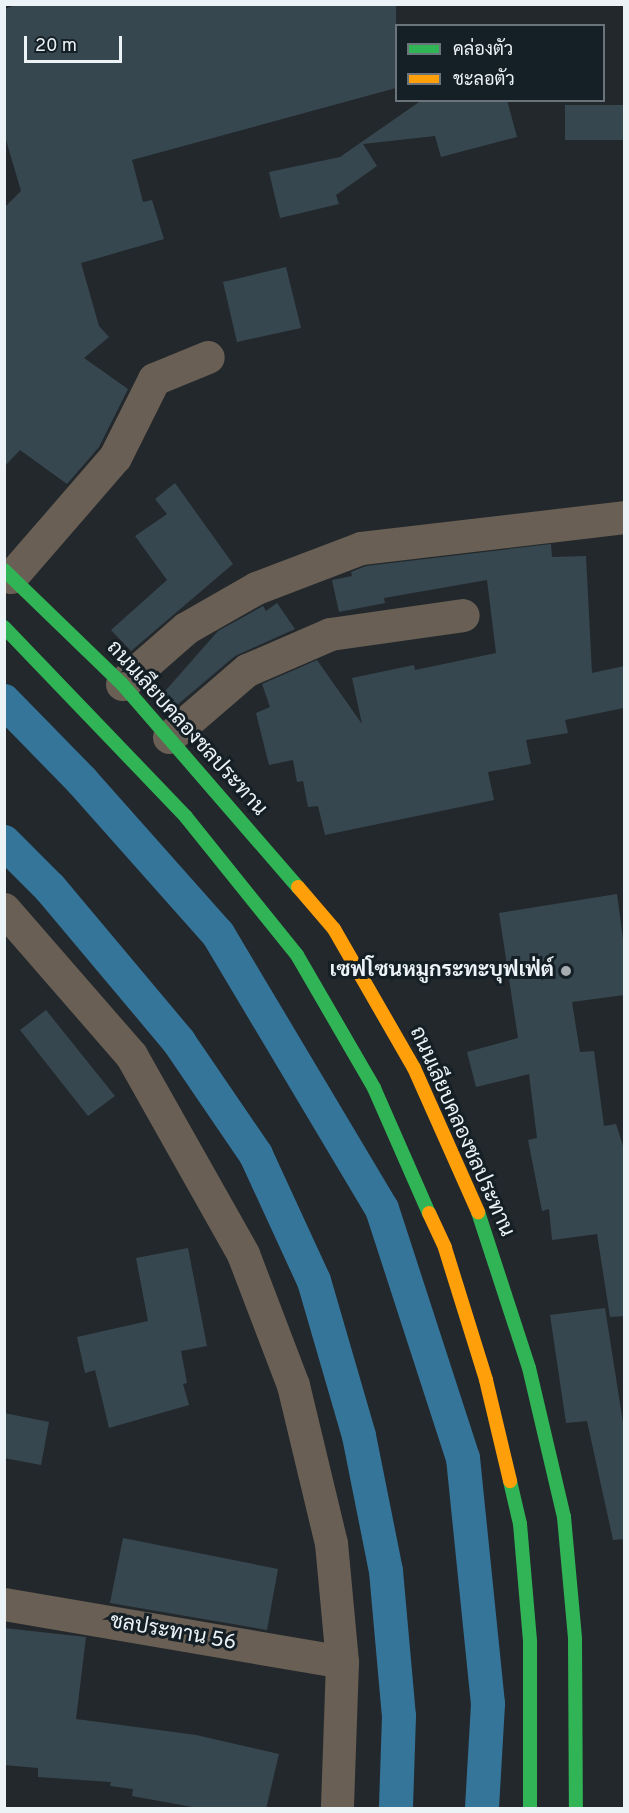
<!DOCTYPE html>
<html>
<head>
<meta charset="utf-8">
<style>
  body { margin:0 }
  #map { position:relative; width:629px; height:1813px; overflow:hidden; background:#23282c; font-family:Overpass,Sarabun,sans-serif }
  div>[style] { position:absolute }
  .canal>* { height:34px; margin:-17px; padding:0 17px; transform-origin:17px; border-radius:17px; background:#36759a }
  .building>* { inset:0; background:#374750 }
  .street>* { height:33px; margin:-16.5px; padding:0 16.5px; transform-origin:16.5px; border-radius:16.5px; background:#695f54 }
  .fast>* { height:14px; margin:-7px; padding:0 7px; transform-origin:7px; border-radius:7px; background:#30b455 }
  .slow>* { height:14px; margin:-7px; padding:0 7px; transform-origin:7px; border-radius:7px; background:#ff9f0a }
  .dots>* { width:16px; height:16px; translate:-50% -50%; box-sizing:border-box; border:3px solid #151f26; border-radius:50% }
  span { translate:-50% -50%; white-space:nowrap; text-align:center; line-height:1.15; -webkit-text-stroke:6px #151f26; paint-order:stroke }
  .street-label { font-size:21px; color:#ecf3f7 }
  .poi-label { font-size:21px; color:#ecf3f7; font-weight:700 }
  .right { translate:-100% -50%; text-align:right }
  .frame { position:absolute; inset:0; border:6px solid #ecf3f7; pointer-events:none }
  .legend { position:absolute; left:395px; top:24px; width:210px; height:78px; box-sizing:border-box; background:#151f26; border:2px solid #6b747a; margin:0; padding:8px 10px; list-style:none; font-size:18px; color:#ecf3f7 }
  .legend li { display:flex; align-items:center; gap:12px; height:30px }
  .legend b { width:30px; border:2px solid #6b747a }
  .scale { position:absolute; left:24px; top:36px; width:98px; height:27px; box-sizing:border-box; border:3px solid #ecf3f7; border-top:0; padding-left:8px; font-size:18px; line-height:21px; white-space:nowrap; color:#ecf3f7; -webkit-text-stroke:4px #151f26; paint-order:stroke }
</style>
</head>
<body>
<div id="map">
  <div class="canal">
    <i style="left:4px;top:701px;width:112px;rotate:45.7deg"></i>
    <i style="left:82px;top:781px;width:205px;rotate:48.4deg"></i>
    <i style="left:218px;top:934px;width:320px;rotate:59.2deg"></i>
    <i style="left:382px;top:1209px;width:262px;rotate:72deg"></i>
    <i style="left:463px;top:1458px;width:247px;rotate:84.2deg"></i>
    <i style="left:488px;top:1704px;width:104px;rotate:93.3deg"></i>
    <i style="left:4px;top:842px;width:65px;rotate:45deg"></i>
    <i style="left:50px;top:888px;width:201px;rotate:50deg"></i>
    <i style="left:179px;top:1042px;width:137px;rotate:55.7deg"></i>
    <i style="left:256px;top:1155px;width:139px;rotate:65.3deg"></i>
    <i style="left:314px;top:1281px;width:161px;rotate:73.8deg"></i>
    <i style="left:359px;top:1436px;width:138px;rotate:78.7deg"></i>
    <i style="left:386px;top:1571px;width:146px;rotate:84.9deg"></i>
    <i style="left:399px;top:1716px;width:92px;rotate:91.9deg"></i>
  </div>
  <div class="building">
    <i style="clip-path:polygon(20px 4px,396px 4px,396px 88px,132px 160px,143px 202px,152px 200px,164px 239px,81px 263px,99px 326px,109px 337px,84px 358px,128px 389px,99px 447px,67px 484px,20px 450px,4px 467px,4px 208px,21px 191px,4px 133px,4px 9px)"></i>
    <i style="clip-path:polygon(422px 100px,507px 100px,517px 137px,441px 157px,435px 136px,363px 144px,377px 166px,336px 195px,339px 204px,280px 218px,269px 172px,340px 157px)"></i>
    <i style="clip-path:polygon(565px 105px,624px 105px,624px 140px,565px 140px)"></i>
    <i style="clip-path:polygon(286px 267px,301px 328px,237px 342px,223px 282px)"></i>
    <i style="clip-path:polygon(175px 483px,233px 564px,131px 651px,111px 630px,167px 580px,135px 536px,167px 514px,155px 499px)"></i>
    <i style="clip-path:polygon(551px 544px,552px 557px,586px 556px,592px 673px,624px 666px,624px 708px,565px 720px,568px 733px,526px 740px,531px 764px,488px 772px,494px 800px,325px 835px,318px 806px,308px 807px,303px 781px,297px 782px,293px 760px,269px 765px,256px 713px,270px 707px,262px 684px,317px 660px,362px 724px,352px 678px,414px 665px,415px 670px,496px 653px,487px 580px,384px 598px,385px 603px,339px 612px,332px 580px,352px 576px,351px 572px,366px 566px)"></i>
    <i style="clip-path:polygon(277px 603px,295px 629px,235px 656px,170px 711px,159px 698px,218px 631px,263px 606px,266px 611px)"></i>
    <i style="clip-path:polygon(617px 894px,624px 947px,624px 995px,572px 1002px,580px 1052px,594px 1051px,604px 1126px,616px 1124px,624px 1149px,624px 1316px,610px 1317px,597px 1234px,552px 1240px,549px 1209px,542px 1211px,528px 1140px,537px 1138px,529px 1074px,476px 1087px,467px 1052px,518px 1038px,499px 913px)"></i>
    <i style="clip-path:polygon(46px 1010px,115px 1096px,88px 1116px,20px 1030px)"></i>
    <i style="clip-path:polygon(188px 1248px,207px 1346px,181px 1351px,187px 1383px,183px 1384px,189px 1405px,109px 1428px,95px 1370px,85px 1373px,77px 1337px,148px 1321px,136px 1258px)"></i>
    <i style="clip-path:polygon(605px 1308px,624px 1429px,624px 1539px,613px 1540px,587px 1421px,566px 1423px,550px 1315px)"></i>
    <i style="clip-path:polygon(4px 1413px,49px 1422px,41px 1465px,4px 1458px)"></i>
    <i style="clip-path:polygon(123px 1538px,278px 1569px,267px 1630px,110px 1603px)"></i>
    <i style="clip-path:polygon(4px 1628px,86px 1637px,76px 1719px,196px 1735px,279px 1754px,266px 1809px,203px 1809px,132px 1796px,133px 1789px,110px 1786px,111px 1782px,38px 1777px,38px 1768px,4px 1765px)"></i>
  </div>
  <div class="street">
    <i style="left:11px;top:577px;width:159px;rotate:-49.1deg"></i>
    <i style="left:115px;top:457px;width:87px;rotate:-63.4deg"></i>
    <i style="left:154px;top:379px;width:58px;rotate:-22.2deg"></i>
    <i style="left:122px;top:684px;width:85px;rotate:-41.2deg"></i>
    <i style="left:186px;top:628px;width:81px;rotate:-29.7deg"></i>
    <i style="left:256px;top:588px;width:112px;rotate:-20.9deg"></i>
    <i style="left:361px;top:548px;width:265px;rotate:-6.7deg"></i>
    <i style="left:169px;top:737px;width:103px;rotate:-40.7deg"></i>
    <i style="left:247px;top:670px;width:90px;rotate:-23.4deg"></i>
    <i style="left:330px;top:634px;width:134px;rotate:-8.1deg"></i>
    <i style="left:4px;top:909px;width:194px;rotate:49deg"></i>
    <i style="left:131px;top:1055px;width:228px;rotate:60.6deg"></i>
    <i style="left:243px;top:1254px;width:140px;rotate:69.1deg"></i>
    <i style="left:293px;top:1385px;width:163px;rotate:76.5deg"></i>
    <i style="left:331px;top:1543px;width:120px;rotate:84.7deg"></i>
    <i style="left:342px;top:1662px;width:146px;rotate:92deg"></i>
    <i style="left:4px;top:1604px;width:343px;rotate:9.7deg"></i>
  </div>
  <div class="fast">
    <i style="left:4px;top:570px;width:164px;rotate:44deg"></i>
    <i style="left:122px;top:684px;width:269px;rotate:49.1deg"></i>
    <i style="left:4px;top:627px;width:263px;rotate:46.2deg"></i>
    <i style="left:186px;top:817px;width:177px;rotate:51.2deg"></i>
    <i style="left:297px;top:955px;width:154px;rotate:59.9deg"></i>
    <i style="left:374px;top:1088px;width:137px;rotate:66.3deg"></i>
    <i style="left:478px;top:1212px;width:164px;rotate:71.9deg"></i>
    <i style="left:529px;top:1368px;width:153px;rotate:76.8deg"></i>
    <i style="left:564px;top:1517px;width:122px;rotate:84.8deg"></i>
    <i style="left:575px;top:1639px;width:169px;rotate:89.7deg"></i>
    <i style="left:510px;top:1481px;width:44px;rotate:76.9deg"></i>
    <i style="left:520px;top:1524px;width:117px;rotate:85.1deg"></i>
    <i style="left:530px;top:1641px;width:167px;rotate:90deg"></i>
  </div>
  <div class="slow">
    <i style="left:298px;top:887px;width:55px;rotate:49.4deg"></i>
    <i style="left:334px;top:929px;width:160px;rotate:60.1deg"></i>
    <i style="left:414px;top:1068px;width:158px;rotate:66deg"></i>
    <i style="left:429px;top:1213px;width:38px;rotate:65deg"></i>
    <i style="left:445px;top:1248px;width:138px;rotate:72.7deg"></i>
    <i style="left:486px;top:1380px;width:104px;rotate:76.6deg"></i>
  </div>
  <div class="dots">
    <i style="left:566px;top:971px;background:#a6acb0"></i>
  </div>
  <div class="street-label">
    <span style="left:186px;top:729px;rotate:48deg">ถนนเลียบคลองชลประทาน</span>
    <span style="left:461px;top:1132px;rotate:66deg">ถนนเลียบคลองชลประทาน</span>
    <span style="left:173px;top:1633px;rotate:10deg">ชลประทาน 56</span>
  </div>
  <div class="poi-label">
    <span class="right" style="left:554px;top:971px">เซฟโซนหมูกระทะบุฟเฟ่ต์</span>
  </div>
  <div class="frame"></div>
  <ul class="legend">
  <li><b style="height:8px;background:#30b455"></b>คล่องตัว</li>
  <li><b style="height:8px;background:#ff9f0a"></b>ชะลอตัว</li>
  </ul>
  <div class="scale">20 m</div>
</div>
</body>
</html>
